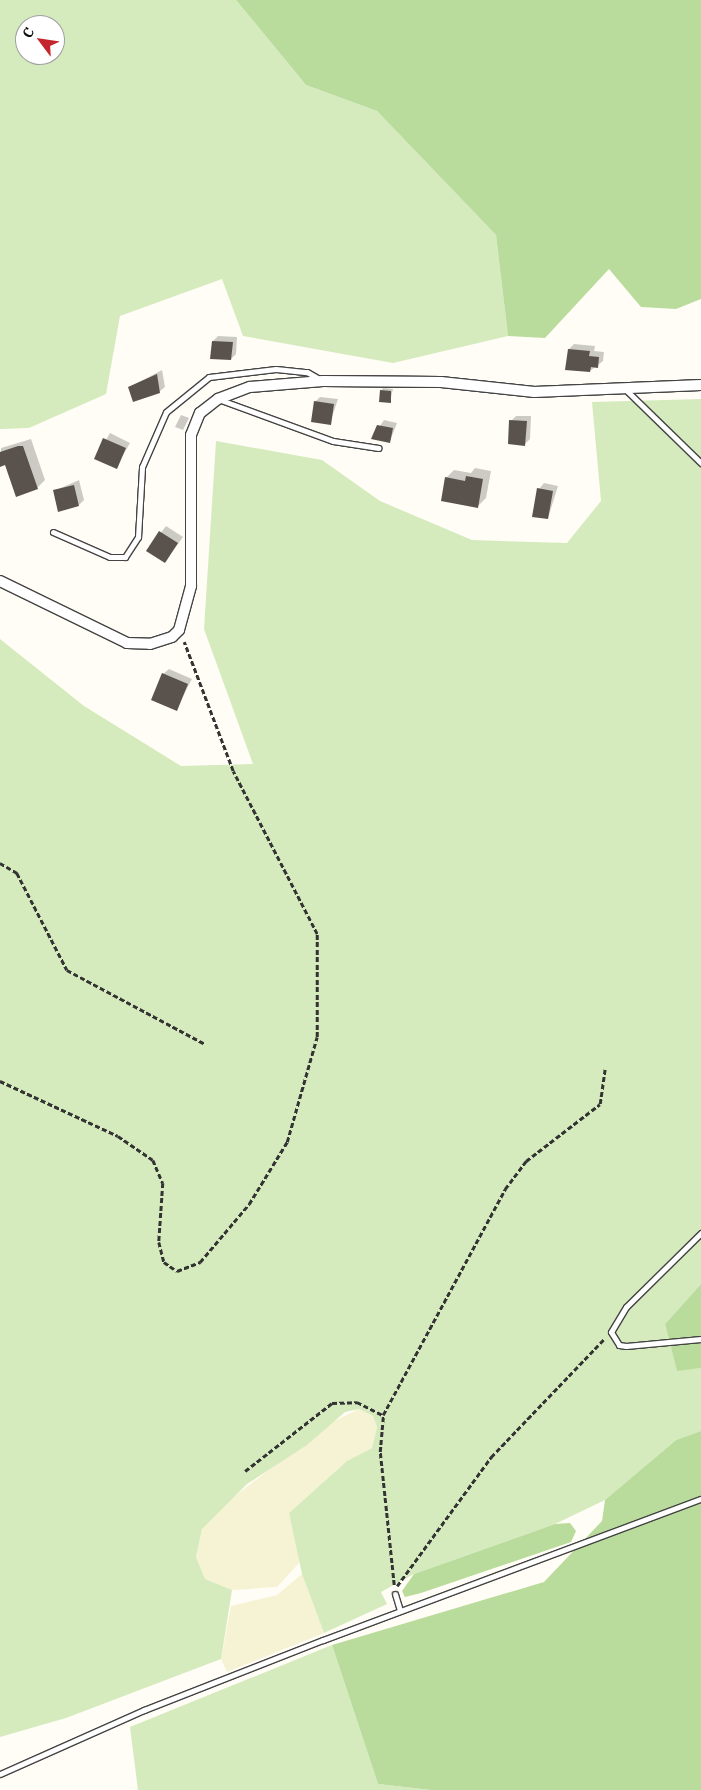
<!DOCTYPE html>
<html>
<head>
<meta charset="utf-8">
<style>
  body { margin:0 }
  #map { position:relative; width:701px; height:1790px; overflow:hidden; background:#fffdf5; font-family:"IBM Plex Serif",serif }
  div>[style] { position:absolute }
  .farmland>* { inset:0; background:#f6f3d4 }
  .green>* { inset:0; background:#d5ebbd }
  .forest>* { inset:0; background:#b9dc9c }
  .shadow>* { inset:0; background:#0003 }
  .building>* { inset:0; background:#5a524d }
  .path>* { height:2.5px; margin-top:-1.25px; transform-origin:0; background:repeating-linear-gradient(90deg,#333 0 5px,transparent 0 7.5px) }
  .roads { filter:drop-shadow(1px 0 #444) drop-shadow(-1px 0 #444) drop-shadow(0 1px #444) drop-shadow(0 -1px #444) }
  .service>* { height:5px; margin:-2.5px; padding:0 2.5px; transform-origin:2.5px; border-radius:2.5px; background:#fff }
  .minor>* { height:10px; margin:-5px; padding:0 5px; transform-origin:5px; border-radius:5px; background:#fff }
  span { translate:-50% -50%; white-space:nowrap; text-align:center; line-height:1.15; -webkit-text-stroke:5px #fff; paint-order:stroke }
  .north { position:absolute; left:15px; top:15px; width:50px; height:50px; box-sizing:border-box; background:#fff; border:1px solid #a0a0a0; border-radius:50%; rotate:301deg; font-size:14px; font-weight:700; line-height:20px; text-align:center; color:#111 }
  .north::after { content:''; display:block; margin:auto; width:18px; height:22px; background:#c4262e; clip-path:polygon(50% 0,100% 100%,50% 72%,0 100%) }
</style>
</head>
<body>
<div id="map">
  <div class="farmland">
    <i style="clip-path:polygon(359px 1409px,373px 1416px,377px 1427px,372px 1448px,347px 1461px,289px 1513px,301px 1561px,277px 1587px,232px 1590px,205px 1579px,196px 1557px,202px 1529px,222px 1506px,330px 1423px)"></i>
    <i style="clip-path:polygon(302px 1574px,324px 1633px,227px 1672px,221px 1659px,231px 1606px,277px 1595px)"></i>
  </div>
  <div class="green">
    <i style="clip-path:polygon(evenodd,0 0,236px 0,306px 85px,377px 111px,496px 235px,508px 336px,393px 363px,243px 336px,222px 279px,120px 316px,106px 394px,29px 428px,0 429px,0 0,25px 25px,55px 25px,55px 55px,25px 55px,25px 25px)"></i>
    <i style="clip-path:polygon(701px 399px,701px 1284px,665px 1324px,677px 1370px,701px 1368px,701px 1431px,676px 1440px,605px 1500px,555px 1524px,414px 1574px,381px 1592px,387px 1604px,324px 1633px,302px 1574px,289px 1513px,347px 1461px,372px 1448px,377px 1427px,373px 1416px,359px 1409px,345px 1412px,307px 1445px,247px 1484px,202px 1529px,196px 1557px,205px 1579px,232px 1590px,221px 1659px,66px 1718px,0 1737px,0 639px,84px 706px,181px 766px,253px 764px,204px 629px,216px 441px,322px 460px,380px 501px,472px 540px,567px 543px,601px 501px,592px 402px)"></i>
    <i style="clip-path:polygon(332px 1645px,378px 1784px,431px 1790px,138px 1790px,130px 1727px)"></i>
  </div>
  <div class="forest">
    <i style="clip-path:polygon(236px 0,701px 0,701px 299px,676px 309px,641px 307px,609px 269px,545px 338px,508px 336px,496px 235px,377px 111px,306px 85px)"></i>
    <i style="clip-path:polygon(701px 1284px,701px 1368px,677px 1371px,665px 1324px)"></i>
    <i style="clip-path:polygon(701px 1431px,701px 1790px,431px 1790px,378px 1784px,332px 1645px,544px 1582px,602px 1521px,605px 1500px,676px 1440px)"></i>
    <i style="clip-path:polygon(570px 1523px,576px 1531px,571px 1542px,421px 1593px,405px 1597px,402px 1591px,414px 1574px,555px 1524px)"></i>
  </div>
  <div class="shadow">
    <i style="clip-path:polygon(218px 336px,237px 337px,236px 354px,231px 359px,213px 341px)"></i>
    <i style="clip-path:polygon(574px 344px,595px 346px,594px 351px,604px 352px,603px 361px,590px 371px,569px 349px)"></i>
    <i style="clip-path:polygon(162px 370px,165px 387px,159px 392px,130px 387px)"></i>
    <i style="clip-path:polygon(383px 388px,393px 389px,390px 402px,381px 391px)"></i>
    <i style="clip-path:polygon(320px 397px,338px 399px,330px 423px,315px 402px)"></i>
    <i style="clip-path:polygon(181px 415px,189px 418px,183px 430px,175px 427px)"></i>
    <i style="clip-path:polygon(516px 416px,531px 416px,530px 439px,525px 444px,511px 421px)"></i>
    <i style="clip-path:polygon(384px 420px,397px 423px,390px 441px,372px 438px)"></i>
    <i style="clip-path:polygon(110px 433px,130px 443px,116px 467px,96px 458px)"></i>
    <i style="clip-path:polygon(31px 439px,45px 480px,37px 488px,6px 463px,0 465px,1px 448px)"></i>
    <i style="clip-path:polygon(475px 468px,491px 471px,486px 498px,478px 506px,446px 478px,454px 470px,471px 473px)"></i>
    <i style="clip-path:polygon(79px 480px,84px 500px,79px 505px,54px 491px)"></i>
    <i style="clip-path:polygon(544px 483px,558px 486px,548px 518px,539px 489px)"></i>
    <i style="clip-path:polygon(166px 526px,183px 537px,165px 562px,148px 550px)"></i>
    <i style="clip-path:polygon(169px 669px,192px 679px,176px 709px,163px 674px)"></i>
  </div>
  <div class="building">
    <i style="clip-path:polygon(212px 341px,233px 342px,231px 360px,210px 359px)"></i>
    <i style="clip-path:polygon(568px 349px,590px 351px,589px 356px,599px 357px,598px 368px,591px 367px,590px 372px,565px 370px)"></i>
    <i style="clip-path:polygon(157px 374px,160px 393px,133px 402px,128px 387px)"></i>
    <i style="clip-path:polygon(380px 390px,391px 391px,391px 403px,379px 402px)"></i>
    <i style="clip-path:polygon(314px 401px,334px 404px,331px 425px,311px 422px)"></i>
    <i style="clip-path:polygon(509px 420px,527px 421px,525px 446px,508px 444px)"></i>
    <i style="clip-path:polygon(377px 425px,393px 428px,390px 443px,371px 439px)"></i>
    <i style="clip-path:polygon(103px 438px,126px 448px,117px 469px,94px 459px)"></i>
    <i style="clip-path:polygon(18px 446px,23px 446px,38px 489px,16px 497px,5px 465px,0 467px,0 452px)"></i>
    <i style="clip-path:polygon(466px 476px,483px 479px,478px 508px,441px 501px,445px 477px,465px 481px)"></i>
    <i style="clip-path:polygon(74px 485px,79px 506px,58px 512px,53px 490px)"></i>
    <i style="clip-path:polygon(537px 488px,553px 491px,548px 519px,532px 517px)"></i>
    <i style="clip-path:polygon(159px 531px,178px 543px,165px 563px,146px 551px)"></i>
    <i style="clip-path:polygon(162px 673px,188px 684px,177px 711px,151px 700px)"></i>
  </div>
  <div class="path">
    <i style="left:0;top:863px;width:20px;rotate:30deg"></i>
    <i style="left:17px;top:873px;width:109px;rotate:62.7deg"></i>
    <i style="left:67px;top:970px;width:157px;rotate:28.2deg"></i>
    <i style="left:0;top:1081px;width:130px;rotate:25deg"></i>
    <i style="left:118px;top:1136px;width:42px;rotate:34.4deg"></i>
    <i style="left:153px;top:1160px;width:25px;rotate:67deg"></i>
    <i style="left:163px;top:1183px;width:59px;rotate:93.9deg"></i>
    <i style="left:159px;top:1242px;width:21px;rotate:76deg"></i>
    <i style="left:164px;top:1262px;width:16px;rotate:35deg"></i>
    <i style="left:177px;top:1271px;width:25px;rotate:-21deg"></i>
    <i style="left:200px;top:1262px;width:76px;rotate:-49.8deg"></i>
    <i style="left:249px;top:1204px;width:73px;rotate:-58.5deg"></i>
    <i style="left:287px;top:1142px;width:109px;rotate:-74.1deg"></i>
    <i style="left:317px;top:1037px;width:103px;rotate:-90deg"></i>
    <i style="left:317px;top:934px;width:183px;rotate:-117.3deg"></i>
    <i style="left:233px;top:771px;width:138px;rotate:-110.8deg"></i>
    <i style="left:245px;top:1471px;width:110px;rotate:-38deg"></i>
    <i style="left:332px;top:1403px;width:25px;rotate:-2deg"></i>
    <i style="left:357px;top:1402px;width:29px;rotate:27deg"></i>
    <i style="left:394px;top:1585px;width:134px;rotate:-96deg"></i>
    <i style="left:380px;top:1452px;width:37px;rotate:-85deg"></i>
    <i style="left:383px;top:1415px;width:257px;rotate:-61.6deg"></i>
    <i style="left:505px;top:1189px;width:35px;rotate:-53deg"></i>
    <i style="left:526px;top:1161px;width:93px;rotate:-37.6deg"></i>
    <i style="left:600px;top:1104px;width:36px;rotate:-82deg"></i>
    <i style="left:397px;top:1586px;width:160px;rotate:-53.9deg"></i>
    <i style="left:491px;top:1457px;width:165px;rotate:-46.2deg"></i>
  </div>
  <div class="roads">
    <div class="service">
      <i style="left:626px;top:390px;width:105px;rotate:44.2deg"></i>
      <i style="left:218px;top:399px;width:122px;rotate:20.1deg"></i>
      <i style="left:333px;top:441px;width:46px;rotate:8.8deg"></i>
      <i style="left:53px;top:532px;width:62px;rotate:23.7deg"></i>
      <i style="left:110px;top:557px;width:15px"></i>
      <i style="left:125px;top:557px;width:24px;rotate:-57deg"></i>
      <i style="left:138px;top:537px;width:70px;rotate:-86.7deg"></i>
      <i style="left:142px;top:467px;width:60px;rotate:-66.4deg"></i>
      <i style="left:166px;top:412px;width:55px;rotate:-39.1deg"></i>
      <i style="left:209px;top:377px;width:67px;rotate:-6.8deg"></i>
      <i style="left:276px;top:369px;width:31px;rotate:6deg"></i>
      <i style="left:307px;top:372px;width:16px;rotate:30deg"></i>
      <i style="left:701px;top:1233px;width:105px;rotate:135.4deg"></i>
      <i style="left:626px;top:1307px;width:29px;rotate:121deg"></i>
      <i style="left:611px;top:1332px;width:15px;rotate:58deg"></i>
      <i style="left:619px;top:1345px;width:7px;rotate:8deg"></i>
      <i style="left:626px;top:1346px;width:75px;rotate:-5.3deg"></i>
      <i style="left:395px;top:1594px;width:17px;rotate:73deg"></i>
      <i style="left:0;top:1774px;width:158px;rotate:-24deg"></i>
      <i style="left:144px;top:1710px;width:192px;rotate:-21.4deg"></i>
      <i style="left:323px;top:1640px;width:403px;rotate:-20.5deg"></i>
    </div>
    <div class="minor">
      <i style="left:0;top:581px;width:141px;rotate:26deg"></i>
      <i style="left:127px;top:643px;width:23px;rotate:2deg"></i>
      <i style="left:150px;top:644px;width:23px;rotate:-18deg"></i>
      <i style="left:172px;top:637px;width:10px;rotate:-45deg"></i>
      <i style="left:179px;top:630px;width:46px;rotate:-74.7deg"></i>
      <i style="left:191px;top:586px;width:151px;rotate:-90deg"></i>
      <i style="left:191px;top:435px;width:24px;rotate:-68deg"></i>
      <i style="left:200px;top:413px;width:23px;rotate:-38deg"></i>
      <i style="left:218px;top:399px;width:34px;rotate:-21deg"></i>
      <i style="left:250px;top:387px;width:73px;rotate:-4.7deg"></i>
      <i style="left:323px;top:381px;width:118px;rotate:0.5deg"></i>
      <i style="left:441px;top:382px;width:94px;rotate:6.1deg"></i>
      <i style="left:534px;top:392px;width:167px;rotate:-2.4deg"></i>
    </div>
  </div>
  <div class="north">С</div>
</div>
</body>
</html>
